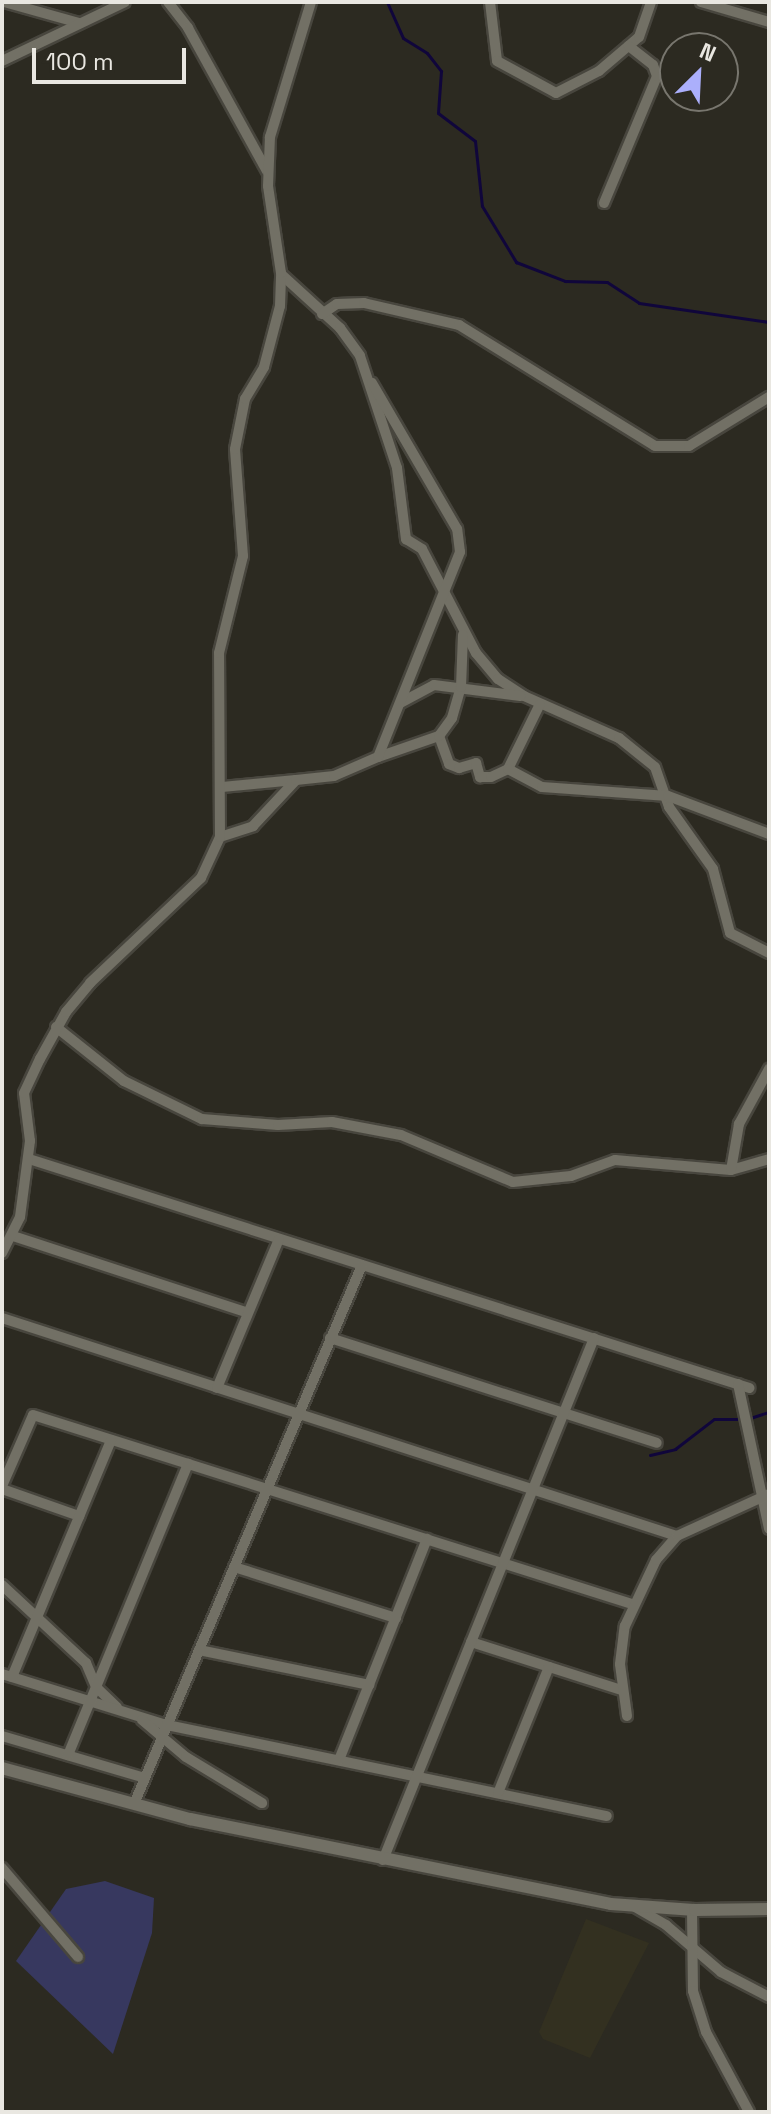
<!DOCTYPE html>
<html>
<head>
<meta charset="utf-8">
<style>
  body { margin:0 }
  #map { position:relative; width:771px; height:2114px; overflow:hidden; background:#2c2a21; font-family:"Space Grotesk",sans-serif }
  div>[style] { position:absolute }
  .built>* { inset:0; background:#333020 }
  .green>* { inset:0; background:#37385f }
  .stream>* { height:3px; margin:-1.5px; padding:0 1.5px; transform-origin:1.5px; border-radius:1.5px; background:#10063b }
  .roads { filter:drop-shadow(2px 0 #48463e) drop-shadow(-2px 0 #48463e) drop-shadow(0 2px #48463e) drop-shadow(0 -2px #48463e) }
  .minor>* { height:10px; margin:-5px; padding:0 5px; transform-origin:5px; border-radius:5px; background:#727065 }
  .tertiary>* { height:12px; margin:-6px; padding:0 6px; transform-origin:6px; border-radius:6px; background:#727065 }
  span { translate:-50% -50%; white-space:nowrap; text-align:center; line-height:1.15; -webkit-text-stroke:6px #2c2a21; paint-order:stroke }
  .frame { position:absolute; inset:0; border:4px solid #e9e7e1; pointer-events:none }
  .north { position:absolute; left:659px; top:32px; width:80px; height:80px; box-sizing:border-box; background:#2c2a21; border:2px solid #78766e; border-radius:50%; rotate:24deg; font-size:22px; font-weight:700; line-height:32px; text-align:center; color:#e9e7e1 }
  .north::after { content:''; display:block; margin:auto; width:28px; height:36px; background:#abaffb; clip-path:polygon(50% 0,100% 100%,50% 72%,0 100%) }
  .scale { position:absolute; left:32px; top:48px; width:154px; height:36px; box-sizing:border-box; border:4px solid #e9e7e1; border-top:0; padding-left:10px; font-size:24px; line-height:28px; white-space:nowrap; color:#e9e7e1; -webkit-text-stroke:6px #2c2a21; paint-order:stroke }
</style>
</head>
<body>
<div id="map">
  <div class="built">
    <i style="clip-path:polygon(586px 1919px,649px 1943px,590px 2058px,543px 2039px,539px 2032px)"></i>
  </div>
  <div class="green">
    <i style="clip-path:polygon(105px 1881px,154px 1898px,152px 1933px,113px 2054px,16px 1961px,66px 1889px)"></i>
  </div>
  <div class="stream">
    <i style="left:387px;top:2px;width:39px;rotate:66deg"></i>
    <i style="left:403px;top:38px;width:28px;rotate:32deg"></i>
    <i style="left:427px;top:53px;width:23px;rotate:52deg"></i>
    <i style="left:441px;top:71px;width:42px;rotate:94.1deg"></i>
    <i style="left:438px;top:113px;width:46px;rotate:37.1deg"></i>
    <i style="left:475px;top:141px;width:65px;rotate:83.9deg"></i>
    <i style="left:482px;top:206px;width:66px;rotate:58.7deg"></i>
    <i style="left:516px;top:262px;width:53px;rotate:21.2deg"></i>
    <i style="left:565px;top:281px;width:42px;rotate:1.4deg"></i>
    <i style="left:607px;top:282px;width:38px;rotate:33deg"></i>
    <i style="left:639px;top:303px;width:131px;rotate:8.3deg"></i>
    <i style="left:650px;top:1455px;width:26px;rotate:-13deg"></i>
    <i style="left:675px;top:1449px;width:49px;rotate:-37.6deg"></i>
    <i style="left:714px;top:1419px;width:33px"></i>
    <i style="left:747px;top:1419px;width:23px;rotate:-18deg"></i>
  </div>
  <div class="roads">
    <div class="minor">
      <i style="left:4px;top:2px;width:78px;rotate:15.6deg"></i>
      <i style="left:168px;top:2px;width:33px;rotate:52deg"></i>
      <i style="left:188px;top:28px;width:163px;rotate:61.1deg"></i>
      <i style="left:490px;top:2px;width:59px;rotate:83.2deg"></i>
      <i style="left:497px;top:61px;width:67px;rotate:28.5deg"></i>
      <i style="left:556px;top:93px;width:48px;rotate:-27.1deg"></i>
      <i style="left:599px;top:71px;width:52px;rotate:-40.4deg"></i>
      <i style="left:639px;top:37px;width:37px;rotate:-71deg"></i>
      <i style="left:701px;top:2px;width:71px;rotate:16.4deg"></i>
      <i style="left:2px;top:61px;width:136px;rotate:-25.6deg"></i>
      <i style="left:604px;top:203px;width:138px;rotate:-67.3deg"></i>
      <i style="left:657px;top:76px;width:12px;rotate:-110deg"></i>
      <i style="left:653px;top:65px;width:31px;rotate:-142deg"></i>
      <i style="left:282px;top:275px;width:79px;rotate:42.4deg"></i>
      <i style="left:340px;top:328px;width:34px;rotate:54deg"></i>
      <i style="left:360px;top:356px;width:118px;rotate:71.7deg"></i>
      <i style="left:397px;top:468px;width:72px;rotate:82.8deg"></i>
      <i style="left:406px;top:539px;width:19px;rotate:32deg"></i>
      <i style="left:422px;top:549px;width:117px;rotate:62.6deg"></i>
      <i style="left:476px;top:653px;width:34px;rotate:50deg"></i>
      <i style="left:498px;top:679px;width:31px;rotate:33deg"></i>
      <i style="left:524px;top:696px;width:104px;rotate:23.9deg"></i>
      <i style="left:619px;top:738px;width:46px;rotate:38.9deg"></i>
      <i style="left:655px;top:767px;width:42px;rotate:70.7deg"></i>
      <i style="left:669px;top:807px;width:76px;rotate:54.6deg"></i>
      <i style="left:713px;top:869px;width:66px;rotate:75.1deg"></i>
      <i style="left:730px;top:933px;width:44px;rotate:27.1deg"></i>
      <i style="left:322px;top:314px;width:18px;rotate:-34deg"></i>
      <i style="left:337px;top:304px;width:27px;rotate:-2deg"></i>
      <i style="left:364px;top:303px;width:98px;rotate:13deg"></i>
      <i style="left:459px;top:325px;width:230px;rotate:31.7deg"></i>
      <i style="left:655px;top:446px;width:34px"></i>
      <i style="left:689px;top:446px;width:94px;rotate:-31.5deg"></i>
      <i style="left:402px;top:702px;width:36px;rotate:-28deg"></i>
      <i style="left:434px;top:685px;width:87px;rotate:7.3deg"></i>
      <i style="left:439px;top:736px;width:30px;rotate:70deg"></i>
      <i style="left:449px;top:764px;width:11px;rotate:22deg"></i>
      <i style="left:459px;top:768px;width:18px;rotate:-16deg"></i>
      <i style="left:476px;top:763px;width:15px;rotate:74deg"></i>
      <i style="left:480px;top:777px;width:11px"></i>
      <i style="left:491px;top:777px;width:19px;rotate:-25deg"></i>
      <i style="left:508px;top:769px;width:72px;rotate:-63.8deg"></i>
      <i style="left:378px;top:757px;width:65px;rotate:-19deg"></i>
      <i style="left:439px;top:736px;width:22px;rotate:-54deg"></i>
      <i style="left:452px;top:718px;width:32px;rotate:-74deg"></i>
      <i style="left:461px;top:687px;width:52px;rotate:-87.8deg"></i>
      <i style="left:508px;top:769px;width:38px;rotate:28deg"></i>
      <i style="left:542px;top:787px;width:126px;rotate:4.1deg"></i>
      <i style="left:668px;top:796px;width:108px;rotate:20.6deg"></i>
      <i style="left:222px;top:787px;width:74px;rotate:-5.4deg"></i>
      <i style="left:220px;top:837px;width:35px;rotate:-18deg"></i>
      <i style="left:253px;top:826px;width:63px;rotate:-46.9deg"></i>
      <i style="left:296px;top:780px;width:38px;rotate:-6deg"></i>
      <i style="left:334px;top:776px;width:48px;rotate:-23.4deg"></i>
      <i style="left:378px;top:757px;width:221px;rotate:-68.2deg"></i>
      <i style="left:460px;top:552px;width:23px;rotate:-97deg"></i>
      <i style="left:457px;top:529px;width:169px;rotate:-120.2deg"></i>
      <i style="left:56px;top:1027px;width:87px;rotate:38.5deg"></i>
      <i style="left:124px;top:1081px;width:87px;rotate:26deg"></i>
      <i style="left:202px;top:1119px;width:76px;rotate:4.5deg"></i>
      <i style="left:278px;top:1125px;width:54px;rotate:-3.2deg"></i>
      <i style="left:332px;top:1122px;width:70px;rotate:10.7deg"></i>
      <i style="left:401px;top:1135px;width:121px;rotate:22.8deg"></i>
      <i style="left:513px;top:1182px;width:58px;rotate:-5.9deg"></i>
      <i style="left:571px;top:1176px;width:47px;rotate:-20deg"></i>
      <i style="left:615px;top:1160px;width:116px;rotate:4.9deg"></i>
      <i style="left:731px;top:1170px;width:40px;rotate:-16deg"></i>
      <i style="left:29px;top:1159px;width:756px;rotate:17.64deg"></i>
      <i style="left:731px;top:1170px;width:47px;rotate:-80.1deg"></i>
      <i style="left:739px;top:1124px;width:63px;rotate:-61.4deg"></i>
      <i style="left:13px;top:1236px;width:247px;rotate:18.1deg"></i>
      <i style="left:2px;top:1253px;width:40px;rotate:-63.4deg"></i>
      <i style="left:20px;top:1217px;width:77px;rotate:-82.5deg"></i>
      <i style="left:30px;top:1141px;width:48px;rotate:-97.1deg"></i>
      <i style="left:24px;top:1093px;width:38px;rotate:-65deg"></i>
      <i style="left:40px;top:1059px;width:54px;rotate:-61deg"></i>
      <i style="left:66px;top:1012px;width:38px;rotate:-50deg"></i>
      <i style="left:90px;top:983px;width:153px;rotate:-43.4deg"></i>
      <i style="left:201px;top:878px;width:45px;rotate:-65.1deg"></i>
      <i style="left:220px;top:837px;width:184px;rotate:-90.3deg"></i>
      <i style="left:219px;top:653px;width:100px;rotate:-76.1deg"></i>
      <i style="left:243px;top:556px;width:107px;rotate:-94.3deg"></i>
      <i style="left:235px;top:449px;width:51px;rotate:-78.7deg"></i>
      <i style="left:245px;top:399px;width:37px;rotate:-59deg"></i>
      <i style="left:264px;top:367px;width:63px;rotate:-75.3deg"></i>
      <i style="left:280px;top:306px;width:33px;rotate:-88deg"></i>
      <i style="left:281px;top:273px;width:88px;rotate:-98.5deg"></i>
      <i style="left:268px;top:186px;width:49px;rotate:-87.7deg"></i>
      <i style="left:270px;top:137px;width:141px;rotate:-73.1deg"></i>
      <i style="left:2px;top:1318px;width:709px;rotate:17.9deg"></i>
      <i style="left:330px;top:1338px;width:343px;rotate:17.8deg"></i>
      <i style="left:738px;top:1384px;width:148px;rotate:77.9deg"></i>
      <i style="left:217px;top:1388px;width:161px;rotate:-67.4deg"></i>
      <i style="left:2px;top:1486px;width:77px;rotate:-66.4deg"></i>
      <i style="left:33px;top:1415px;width:628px;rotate:17.51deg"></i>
      <i style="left:2px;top:1489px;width:82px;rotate:19.3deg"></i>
      <i style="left:234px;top:1567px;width:170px;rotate:17.5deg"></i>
      <i style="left:2px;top:1585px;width:115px;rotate:42.9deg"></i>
      <i style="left:86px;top:1663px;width:26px;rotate:67deg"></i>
      <i style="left:96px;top:1687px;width:29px;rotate:44deg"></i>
      <i style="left:471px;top:1642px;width:157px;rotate:17.7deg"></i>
      <i style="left:199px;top:1650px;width:174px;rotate:11.6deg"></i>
      <i style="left:2px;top:1674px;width:173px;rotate:17.2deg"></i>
      <i style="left:167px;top:1725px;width:449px;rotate:11.7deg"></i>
      <i style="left:12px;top:1677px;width:257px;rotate:-67.3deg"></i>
      <i style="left:627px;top:1716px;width:52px;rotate:-97.7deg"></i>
      <i style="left:620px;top:1664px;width:38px;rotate:-83deg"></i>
      <i style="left:625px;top:1626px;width:73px;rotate:-64.8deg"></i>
      <i style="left:656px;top:1560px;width:32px;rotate:-49deg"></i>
      <i style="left:677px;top:1536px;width:101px;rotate:-24.5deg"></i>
      <i style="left:142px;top:1720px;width:57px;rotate:40.1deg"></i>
      <i style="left:186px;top:1757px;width:89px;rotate:31.2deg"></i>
      <i style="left:2px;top:1736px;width:149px;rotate:16.4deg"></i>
      <i style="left:68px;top:1755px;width:315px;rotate:-67.6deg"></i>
      <i style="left:339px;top:1760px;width:238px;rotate:-68.3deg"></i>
      <i style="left:498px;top:1793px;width:136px;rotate:-68deg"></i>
      <i style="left:134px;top:1804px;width:585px;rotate:-67.07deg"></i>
      <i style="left:383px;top:1860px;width:563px;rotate:-67.99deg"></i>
      <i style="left:2px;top:1868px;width:117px;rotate:49.5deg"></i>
      <i style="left:635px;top:1907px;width:36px;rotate:30deg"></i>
      <i style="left:666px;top:1925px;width:72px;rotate:40.5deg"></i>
      <i style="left:721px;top:1972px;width:54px;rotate:27.5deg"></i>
      <i style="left:692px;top:1910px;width:81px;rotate:89.3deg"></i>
      <i style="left:693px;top:1991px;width:43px;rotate:72.4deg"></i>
      <i style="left:706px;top:2032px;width:91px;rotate:61.7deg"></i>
    </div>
    <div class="tertiary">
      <i style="left:2px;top:1768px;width:195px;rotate:15.2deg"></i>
      <i style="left:190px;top:1819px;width:429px;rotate:11.4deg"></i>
      <i style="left:611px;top:1904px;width:84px;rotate:4.1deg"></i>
      <i style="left:695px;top:1910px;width:74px;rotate:-0.8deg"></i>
    </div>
  </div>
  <div class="frame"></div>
  <div class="north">N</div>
  <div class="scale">100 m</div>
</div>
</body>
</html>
